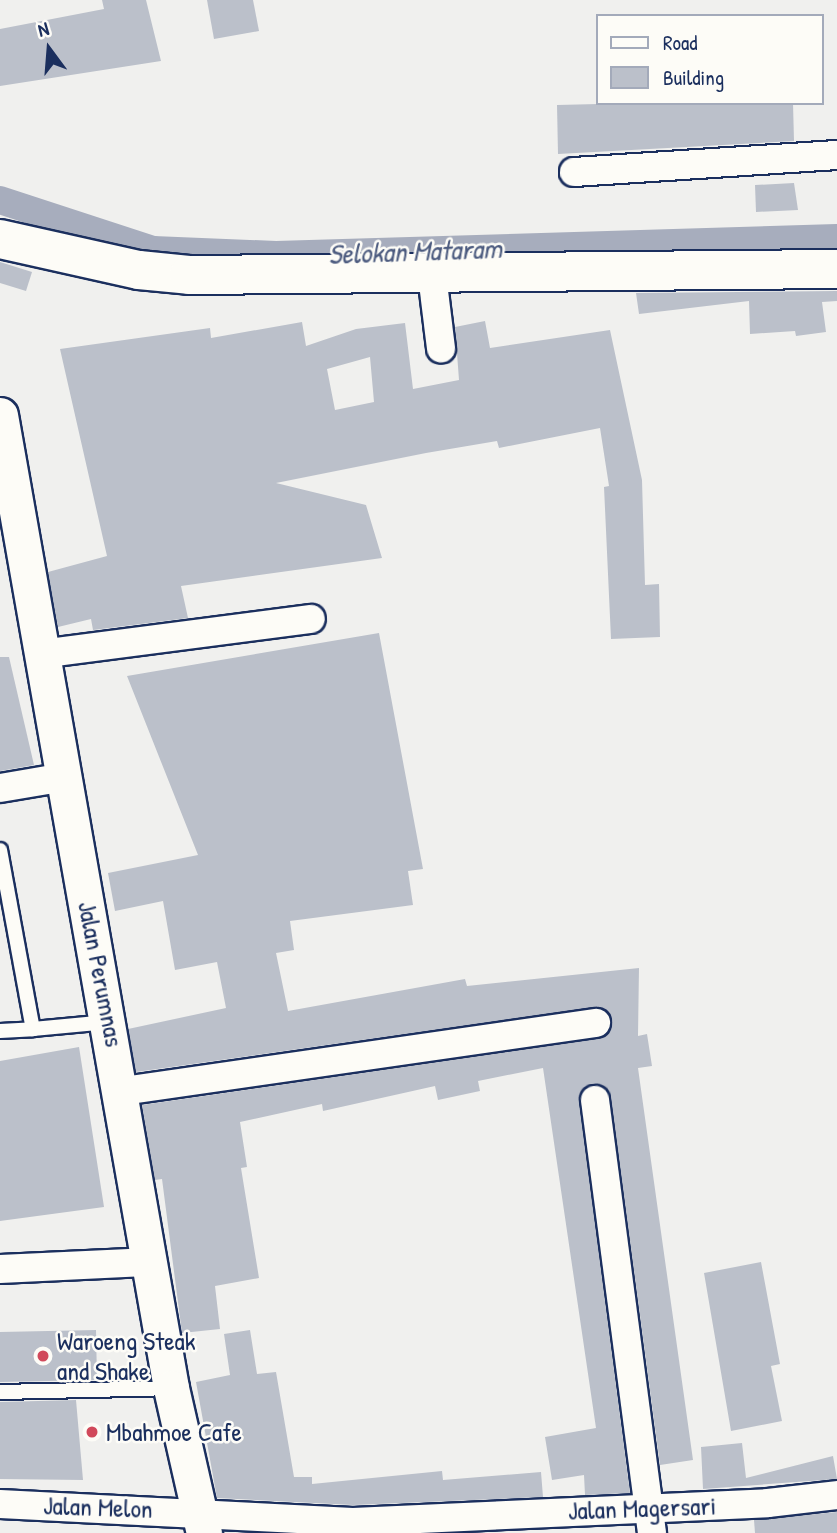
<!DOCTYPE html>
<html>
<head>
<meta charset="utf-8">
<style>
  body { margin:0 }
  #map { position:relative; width:837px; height:1533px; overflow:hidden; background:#f0f0ee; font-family:"Patrick Hand",sans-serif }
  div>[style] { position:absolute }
  .canal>* { height:28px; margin:-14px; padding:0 14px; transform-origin:14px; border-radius:14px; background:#a7adbd }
  .building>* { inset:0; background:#bbc0ca }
  .roads { filter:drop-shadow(2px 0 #1b2f5e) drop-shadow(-2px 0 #1b2f5e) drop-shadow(0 2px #1b2f5e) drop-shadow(0 -2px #1b2f5e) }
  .service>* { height:14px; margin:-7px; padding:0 7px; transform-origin:7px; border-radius:7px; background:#fdfcf7 }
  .minor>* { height:28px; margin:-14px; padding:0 14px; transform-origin:14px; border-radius:14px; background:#fdfcf7 }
  .tertiary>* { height:35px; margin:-17.5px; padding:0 17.5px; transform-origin:17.5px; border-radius:17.5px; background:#fdfcf7 }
  .secondary>* { height:38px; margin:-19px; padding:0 19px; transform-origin:19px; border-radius:19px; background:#fdfcf7 }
  .dots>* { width:19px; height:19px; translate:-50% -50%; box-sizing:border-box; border:4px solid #fdfcf7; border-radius:50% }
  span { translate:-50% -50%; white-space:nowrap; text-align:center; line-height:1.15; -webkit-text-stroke:5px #fdfcf7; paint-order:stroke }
  .street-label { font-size:26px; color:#1b2f5e }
  .poi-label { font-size:26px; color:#1b2f5e }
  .left { translate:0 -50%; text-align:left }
  .water-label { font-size:28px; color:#4c5b7f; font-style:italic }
  .legend { position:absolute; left:596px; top:14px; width:228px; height:91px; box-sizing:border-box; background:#fdfcf7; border:2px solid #a3aaba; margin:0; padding:9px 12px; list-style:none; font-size:21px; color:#1b2f5e }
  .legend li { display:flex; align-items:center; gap:14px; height:35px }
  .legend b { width:35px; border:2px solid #a3aaba }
  .north { position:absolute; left:14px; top:14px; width:70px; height:70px; -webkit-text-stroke:5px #fdfcf7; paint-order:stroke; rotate:344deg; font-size:19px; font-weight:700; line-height:28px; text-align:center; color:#1b2f5e }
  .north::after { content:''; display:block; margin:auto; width:24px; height:32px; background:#1b2f5e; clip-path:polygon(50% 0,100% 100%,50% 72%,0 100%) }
</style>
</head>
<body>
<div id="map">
  <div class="canal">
    <i style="left:0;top:200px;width:161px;rotate:18.1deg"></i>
    <i style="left:153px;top:250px;width:123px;rotate:2.3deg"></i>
    <i style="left:276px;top:255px;width:561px;rotate:-1.74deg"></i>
  </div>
  <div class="building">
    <i style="clip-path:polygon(102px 0,146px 0,161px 61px,0 86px,0 29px,104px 9px)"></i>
    <i style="clip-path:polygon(207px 0,253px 0,259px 31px,214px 39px)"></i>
    <i style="clip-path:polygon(639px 103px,793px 103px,794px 141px,558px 154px,557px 105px)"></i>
    <i style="clip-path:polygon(794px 183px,798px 210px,756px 212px,755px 185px)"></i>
    <i style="clip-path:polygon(0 262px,32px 272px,26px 291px,0 283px)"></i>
    <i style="clip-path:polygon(837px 291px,837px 301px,822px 302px,826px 332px,796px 336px,795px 331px,750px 334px,749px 301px,639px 314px,636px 293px)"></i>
    <i style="clip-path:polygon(evenodd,485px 321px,490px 348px,610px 330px,642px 480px,645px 585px,659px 584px,660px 637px,611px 639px,604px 487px,609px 486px,600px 428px,499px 448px,497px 441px,426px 453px,276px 483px,366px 505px,382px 558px,181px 586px,188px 618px,93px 630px,91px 619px,58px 627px,48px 572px,107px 556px,60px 349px,210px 328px,211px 338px,302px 322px,306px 346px,356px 329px,405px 323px,413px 389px,459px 380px,455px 327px,485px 321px,370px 357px,374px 402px,335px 410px,327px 369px,370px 357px)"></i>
    <i style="clip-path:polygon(379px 633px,423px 869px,408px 871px,413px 905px,290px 921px,294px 950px,276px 953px,288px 1011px,465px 979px,467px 986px,639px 968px,638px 1036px,647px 1034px,652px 1066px,638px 1068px,693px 1460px,660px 1465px,611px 1098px,602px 1085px,592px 1084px,580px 1093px,579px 1102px,630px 1493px,585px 1495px,584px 1475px,552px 1480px,545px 1437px,596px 1428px,543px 1068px,478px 1081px,480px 1091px,438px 1100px,435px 1086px,323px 1111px,322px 1104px,240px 1122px,247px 1167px,241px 1168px,259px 1278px,215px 1286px,220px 1329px,182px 1333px,162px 1179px,155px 1180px,142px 1105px,598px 1039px,612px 1029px,609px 1012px,594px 1007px,136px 1072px,128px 1029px,226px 1008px,217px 962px,175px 970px,163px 901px,115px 911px,108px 873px,198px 855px,127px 676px)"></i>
    <i style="clip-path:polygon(0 657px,9px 657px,34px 765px,0 771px)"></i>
    <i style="clip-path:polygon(79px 1047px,104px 1207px,0 1221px,0 1061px)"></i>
    <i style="clip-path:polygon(761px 1262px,780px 1364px,771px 1366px,782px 1421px,731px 1431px,704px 1273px)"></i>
    <i style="clip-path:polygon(96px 1330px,97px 1380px,0 1382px,0 1332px)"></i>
    <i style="clip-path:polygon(250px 1330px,257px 1374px,276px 1372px,294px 1477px,312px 1477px,312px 1484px,442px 1471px,443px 1480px,541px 1472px,543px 1497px,353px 1505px,217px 1498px,196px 1382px,230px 1375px,224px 1334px)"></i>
    <i style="clip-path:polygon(76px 1400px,83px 1480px,0 1479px,0 1402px)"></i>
    <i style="clip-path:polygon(742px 1443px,746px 1478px,833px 1456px,837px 1479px,703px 1489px,701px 1447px)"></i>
    <i style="clip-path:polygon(837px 1512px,837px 1533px,755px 1533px,754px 1520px)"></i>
  </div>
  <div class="roads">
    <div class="service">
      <i style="left:0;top:850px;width:182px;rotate:79.6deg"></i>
      <i style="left:33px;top:1029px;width:75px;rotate:-5.3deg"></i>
      <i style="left:0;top:1031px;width:33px;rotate:-3deg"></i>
      <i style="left:0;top:1392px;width:170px;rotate:-1.3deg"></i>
    </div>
    <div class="minor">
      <i style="left:574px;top:172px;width:264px;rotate:-3.7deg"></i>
      <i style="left:432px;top:275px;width:74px;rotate:83deg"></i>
      <i style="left:40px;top:654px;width:273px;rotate:-7.4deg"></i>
      <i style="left:0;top:788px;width:66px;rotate:-9.6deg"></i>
      <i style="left:123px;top:1091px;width:478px;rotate:-8.2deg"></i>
      <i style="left:595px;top:1100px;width:437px;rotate:82.5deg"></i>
      <i style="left:0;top:1269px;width:151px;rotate:-2.7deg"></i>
      <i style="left:0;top:1504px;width:353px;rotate:2.9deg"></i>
      <i style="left:353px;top:1522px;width:415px;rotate:-2.6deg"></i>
      <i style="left:768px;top:1503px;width:69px;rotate:-6.6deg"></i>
    </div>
    <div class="tertiary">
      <i style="left:0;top:415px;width:988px;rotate:80.03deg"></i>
      <i style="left:171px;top:1388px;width:149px;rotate:77.2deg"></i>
    </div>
    <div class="secondary">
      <i style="left:0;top:239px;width:142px;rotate:12.6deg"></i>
      <i style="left:139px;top:270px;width:50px;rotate:5.7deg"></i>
      <i style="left:189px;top:275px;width:648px;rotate:-0.53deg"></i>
    </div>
  </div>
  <div class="dots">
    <i style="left:43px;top:1356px;background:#d1495b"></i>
    <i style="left:92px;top:1432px;background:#d1495b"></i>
  </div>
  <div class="street-label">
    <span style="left:101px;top:974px;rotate:79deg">Jalan Perumnas</span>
    <span style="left:98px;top:1507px;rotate:2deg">Jalan Melon</span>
    <span style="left:642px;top:1508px;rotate:-2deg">Jalan Magersari</span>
  </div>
  <div class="poi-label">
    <span class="left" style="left:57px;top:1356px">Waroeng Steak<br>and Shake</span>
    <span class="left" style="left:106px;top:1432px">Mbahmoe Cafe</span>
  </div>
  <div class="water-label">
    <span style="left:415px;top:251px;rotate:-2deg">Selokan Mataram</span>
  </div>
  <ul class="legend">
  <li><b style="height:9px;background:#fdfcf7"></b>Road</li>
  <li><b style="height:19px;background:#bbc0ca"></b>Building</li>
  </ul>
  <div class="north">N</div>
</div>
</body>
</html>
